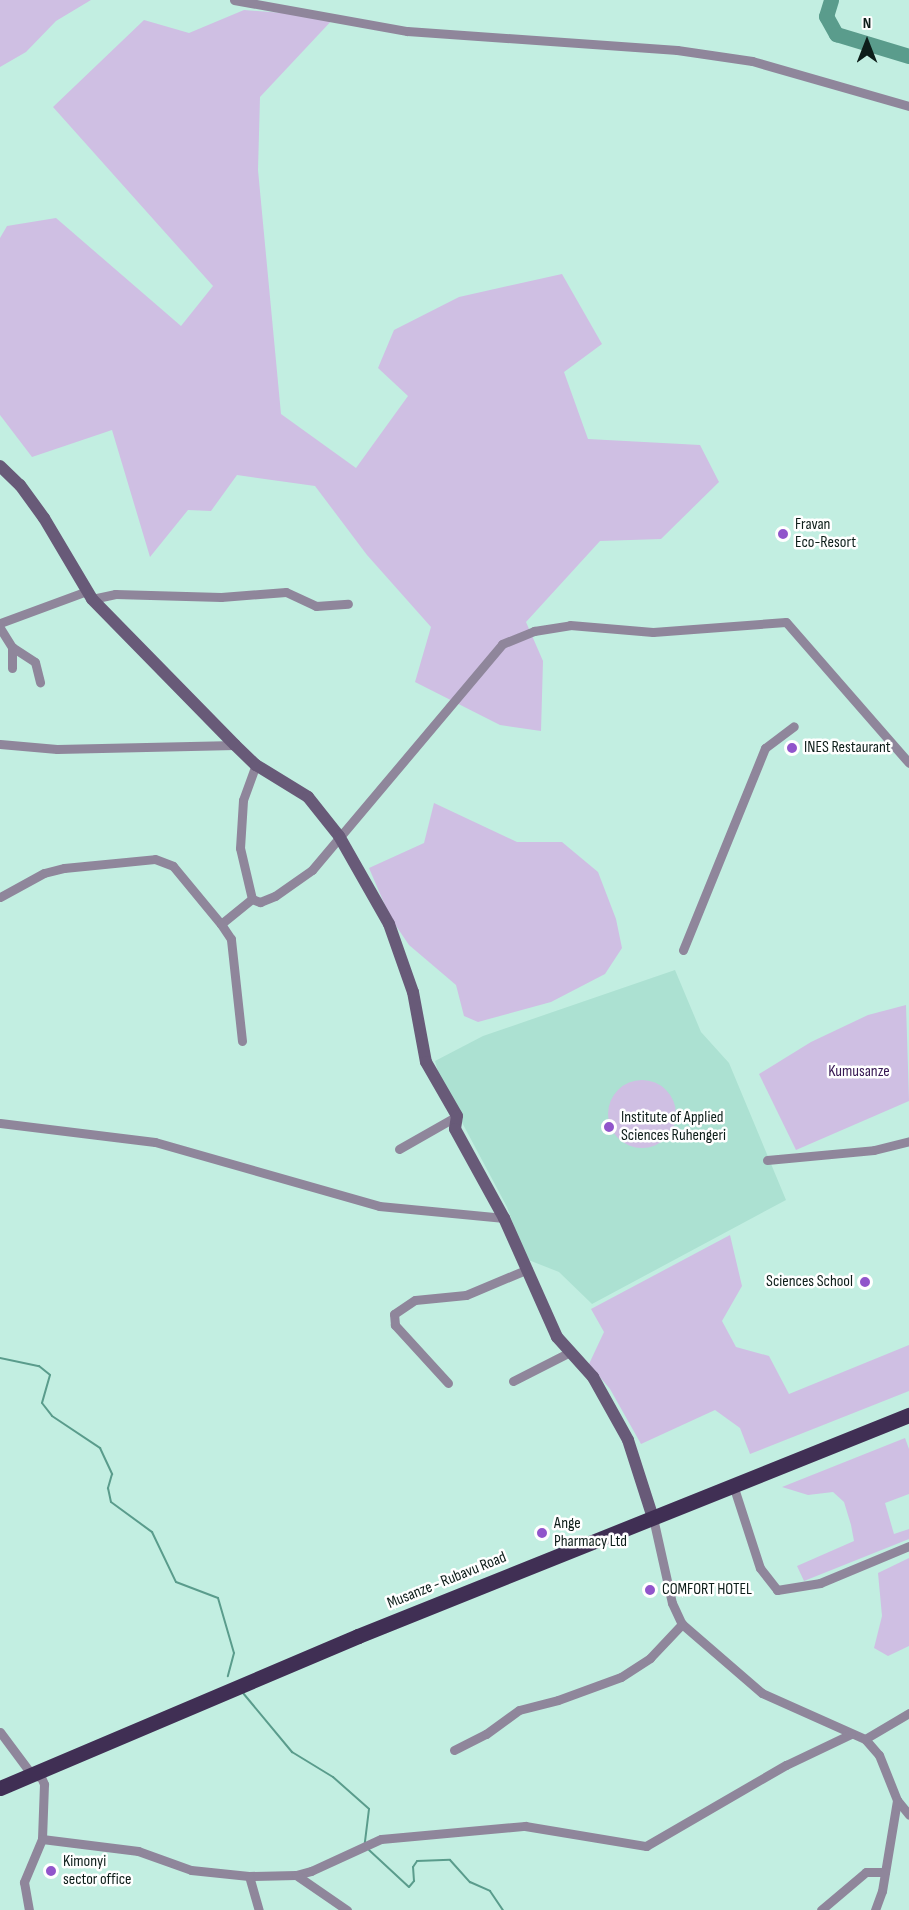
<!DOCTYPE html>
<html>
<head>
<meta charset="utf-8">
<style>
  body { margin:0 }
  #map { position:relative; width:909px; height:1910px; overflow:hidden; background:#c2eee1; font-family:"Sofia Sans Condensed",sans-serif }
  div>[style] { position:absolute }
  .built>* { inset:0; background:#ace1d2 }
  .green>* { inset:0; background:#cfbfe3 }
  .round { border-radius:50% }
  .stream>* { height:2px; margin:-1px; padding:0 1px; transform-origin:1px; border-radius:1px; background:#5a9c8c }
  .river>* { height:15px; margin:-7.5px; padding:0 7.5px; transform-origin:7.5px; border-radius:7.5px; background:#5a9c8c }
  .minor>* { height:9px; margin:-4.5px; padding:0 4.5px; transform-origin:4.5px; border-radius:4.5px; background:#8f869b }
  .secondary>* { height:12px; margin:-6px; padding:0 6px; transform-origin:6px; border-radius:6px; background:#685a78 }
  .trunk>* { height:15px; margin:-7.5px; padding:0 7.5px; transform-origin:7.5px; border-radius:7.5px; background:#402f54 }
  .dots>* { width:16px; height:16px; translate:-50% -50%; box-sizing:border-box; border:3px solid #fff; border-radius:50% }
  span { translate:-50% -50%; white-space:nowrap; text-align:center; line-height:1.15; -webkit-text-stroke:5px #fff; paint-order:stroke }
  .poi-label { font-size:16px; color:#0d1d19 }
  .left { translate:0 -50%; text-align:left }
  .right { translate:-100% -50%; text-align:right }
  .park-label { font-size:16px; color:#371953 }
  .street-label { font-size:16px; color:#0d1d19 }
  .north { position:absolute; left:837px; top:12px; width:60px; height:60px; -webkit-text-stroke:4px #fff; paint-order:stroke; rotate:0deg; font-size:16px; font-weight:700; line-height:24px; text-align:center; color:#0d1d19 }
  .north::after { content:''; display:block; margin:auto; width:21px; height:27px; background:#0d1d19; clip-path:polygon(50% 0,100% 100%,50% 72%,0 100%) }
</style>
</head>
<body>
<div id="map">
  <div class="built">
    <i style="clip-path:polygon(675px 970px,701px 1032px,729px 1063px,786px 1200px,592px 1304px,559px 1272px,526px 1259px,507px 1207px,441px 1083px,435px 1061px,483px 1036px)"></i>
  </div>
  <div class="green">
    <i style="clip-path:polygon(0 0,91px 0,56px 21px,26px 52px,0 67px)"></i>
    <i style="clip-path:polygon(244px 10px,335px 17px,260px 97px,258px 170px,281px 414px,356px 468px,408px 396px,378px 368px,394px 330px,459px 297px,562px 274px,602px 344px,564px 372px,588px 439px,700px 445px,719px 482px,661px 539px,600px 541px,526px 622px,543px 661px,541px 731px,500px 725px,415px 682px,431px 627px,367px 555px,315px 486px,237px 475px,211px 511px,188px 510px,150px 557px,112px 430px,32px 457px,0 415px,0 238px,7px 226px,56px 218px,181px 326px,213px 286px,53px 107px,144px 20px,189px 33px)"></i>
    <i style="clip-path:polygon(434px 803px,517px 842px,562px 842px,598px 872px,616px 919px,622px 948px,605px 974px,551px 1002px,478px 1022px,464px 1016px,456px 985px,409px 945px,390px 917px,369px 868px,424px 843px)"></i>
    <i style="clip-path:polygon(906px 1005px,909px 1101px,796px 1150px,759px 1074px,811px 1042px,868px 1015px)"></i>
    <i class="round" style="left:608px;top:1080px;width:68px;height:68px"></i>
    <i style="clip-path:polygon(730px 1235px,742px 1286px,722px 1321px,736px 1347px,769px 1356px,789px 1394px,909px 1345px,909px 1391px,750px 1454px,740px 1428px,715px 1410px,641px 1444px,610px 1389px,589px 1364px,604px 1332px,591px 1309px)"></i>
    <i style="clip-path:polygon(905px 1438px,909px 1449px,909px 1494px,885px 1503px,894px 1534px,909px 1529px,909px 1539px,804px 1581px,797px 1566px,854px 1541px,851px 1525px,844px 1502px,833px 1492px,808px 1495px,782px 1487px)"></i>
    <i style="clip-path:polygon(909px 1558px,909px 1646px,888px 1656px,874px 1648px,882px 1616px,878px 1573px)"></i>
  </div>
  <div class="stream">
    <i style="left:0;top:1358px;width:40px;rotate:12deg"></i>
    <i style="left:39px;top:1366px;width:14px;rotate:39deg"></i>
    <i style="left:50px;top:1375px;width:29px;rotate:106deg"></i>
    <i style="left:42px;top:1403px;width:16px;rotate:52deg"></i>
    <i style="left:52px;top:1416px;width:58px;rotate:33.7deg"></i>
    <i style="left:100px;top:1448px;width:29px;rotate:65deg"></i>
    <i style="left:112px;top:1474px;width:15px;rotate:106deg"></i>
    <i style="left:108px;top:1488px;width:14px;rotate:78deg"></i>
    <i style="left:111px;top:1502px;width:51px;rotate:36.2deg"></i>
    <i style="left:152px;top:1532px;width:55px;rotate:64.4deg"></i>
    <i style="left:176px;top:1582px;width:45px;rotate:20.9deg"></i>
    <i style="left:218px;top:1598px;width:57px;rotate:73.8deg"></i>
    <i style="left:234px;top:1653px;width:24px;rotate:105deg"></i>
    <i style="left:243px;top:1693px;width:77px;rotate:50.3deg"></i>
    <i style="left:292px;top:1752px;width:48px;rotate:31.4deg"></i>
    <i style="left:333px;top:1777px;width:48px;rotate:41.6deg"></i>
    <i style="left:369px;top:1809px;width:35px;rotate:97deg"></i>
    <i style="left:369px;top:1850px;width:54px;rotate:42.8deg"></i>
    <i style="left:409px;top:1887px;width:8px;rotate:-50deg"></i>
    <i style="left:414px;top:1881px;width:14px;rotate:-94deg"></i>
    <i style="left:413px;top:1867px;width:7px;rotate:-56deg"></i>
    <i style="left:417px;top:1861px;width:33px;rotate:-2deg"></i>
    <i style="left:450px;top:1860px;width:30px;rotate:48deg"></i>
    <i style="left:470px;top:1882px;width:22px;rotate:24deg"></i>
    <i style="left:490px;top:1891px;width:23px;rotate:56deg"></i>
  </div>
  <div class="river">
    <i style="left:831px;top:0;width:17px;rotate:107deg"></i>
    <i style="left:826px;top:16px;width:21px;rotate:61deg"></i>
    <i style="left:836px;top:34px;width:76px;rotate:16.8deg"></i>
  </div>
  <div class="minor">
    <i style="left:234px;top:0;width:176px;rotate:10.2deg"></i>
    <i style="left:407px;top:31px;width:271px;rotate:4deg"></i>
    <i style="left:677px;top:50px;width:76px;rotate:8.3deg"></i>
    <i style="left:752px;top:61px;width:163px;rotate:16deg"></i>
    <i style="left:92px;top:599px;width:24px;rotate:-12deg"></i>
    <i style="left:115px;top:594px;width:106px;rotate:1.6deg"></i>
    <i style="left:221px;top:597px;width:65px;rotate:-4.4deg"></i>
    <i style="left:286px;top:592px;width:33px;rotate:25deg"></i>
    <i style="left:316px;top:606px;width:32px;rotate:-4deg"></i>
    <i style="left:0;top:623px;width:93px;rotate:-20.2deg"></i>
    <i style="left:0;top:628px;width:22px;rotate:58deg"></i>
    <i style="left:12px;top:647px;width:21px;rotate:90deg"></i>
    <i style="left:12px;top:647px;width:27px;rotate:33deg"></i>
    <i style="left:35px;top:662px;width:21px;rotate:76deg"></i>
    <i style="left:0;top:744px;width:57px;rotate:5deg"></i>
    <i style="left:57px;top:749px;width:178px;rotate:-1.3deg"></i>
    <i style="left:0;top:897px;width:50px;rotate:-28.6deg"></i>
    <i style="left:44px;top:873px;width:21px;rotate:-14deg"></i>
    <i style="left:64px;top:868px;width:91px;rotate:-5.6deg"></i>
    <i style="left:155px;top:859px;width:19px;rotate:21deg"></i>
    <i style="left:173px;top:866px;width:75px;rotate:50.4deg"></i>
    <i style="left:252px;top:899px;width:9px;rotate:21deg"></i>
    <i style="left:260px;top:902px;width:16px;rotate:-22deg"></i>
    <i style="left:275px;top:896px;width:45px;rotate:-35.1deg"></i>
    <i style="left:312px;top:870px;width:295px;rotate:-49.9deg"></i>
    <i style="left:502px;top:644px;width:35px;rotate:-22deg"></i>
    <i style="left:534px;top:631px;width:36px;rotate:-9deg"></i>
    <i style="left:570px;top:625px;width:83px;rotate:4.8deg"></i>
    <i style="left:653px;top:632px;width:133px;rotate:-4.3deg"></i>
    <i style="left:786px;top:622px;width:187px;rotate:48.9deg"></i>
    <i style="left:683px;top:950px;width:218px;rotate:-67.9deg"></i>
    <i style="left:765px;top:748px;width:36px;rotate:-37deg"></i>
    <i style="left:242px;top:1041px;width:103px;rotate:-96.2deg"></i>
    <i style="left:231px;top:939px;width:18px;rotate:-124deg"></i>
    <i style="left:221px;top:924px;width:40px;rotate:-39deg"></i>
    <i style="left:252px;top:899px;width:52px;rotate:-103.2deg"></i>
    <i style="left:240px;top:848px;width:48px;rotate:-86.4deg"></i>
    <i style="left:243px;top:800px;width:37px;rotate:-70deg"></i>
    <i style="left:0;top:1123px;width:156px;rotate:7deg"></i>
    <i style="left:155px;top:1142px;width:233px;rotate:15.9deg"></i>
    <i style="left:379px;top:1206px;width:126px;rotate:5.5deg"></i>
    <i style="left:399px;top:1149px;width:67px;rotate:-29.6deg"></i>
    <i style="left:767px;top:1160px;width:107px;rotate:-5.3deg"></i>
    <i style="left:874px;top:1150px;width:36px;rotate:-14deg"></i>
    <i style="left:513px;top:1381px;width:64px;rotate:-27deg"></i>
    <i style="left:448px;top:1383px;width:79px;rotate:-132.4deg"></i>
    <i style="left:395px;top:1325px;width:11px;rotate:-95deg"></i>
    <i style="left:394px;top:1314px;width:25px;rotate:-34deg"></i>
    <i style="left:415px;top:1300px;width:51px;rotate:-5.6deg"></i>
    <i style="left:466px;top:1295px;width:67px;rotate:-22.8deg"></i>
    <i style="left:733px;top:1485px;width:87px;rotate:72deg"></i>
    <i style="left:760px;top:1568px;width:28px;rotate:52deg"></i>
    <i style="left:777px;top:1590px;width:44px;rotate:-9.2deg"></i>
    <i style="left:820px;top:1583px;width:96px;rotate:-22.6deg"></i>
    <i style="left:653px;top:1518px;width:87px;rotate:77.4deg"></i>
    <i style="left:672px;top:1603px;width:23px;rotate:65deg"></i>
    <i style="left:682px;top:1624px;width:106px;rotate:40.8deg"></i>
    <i style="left:762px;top:1693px;width:113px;rotate:24.1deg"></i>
    <i style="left:865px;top:1739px;width:21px;rotate:49deg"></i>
    <i style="left:879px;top:1755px;width:48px;rotate:68.2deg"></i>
    <i style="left:897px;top:1800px;width:19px;rotate:51deg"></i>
    <i style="left:0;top:1732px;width:54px;rotate:53.3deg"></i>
    <i style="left:32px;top:1775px;width:9px;rotate:13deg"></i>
    <i style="left:41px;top:1777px;width:8px;rotate:67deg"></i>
    <i style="left:44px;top:1784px;width:55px;rotate:92.1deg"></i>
    <i style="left:42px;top:1839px;width:47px;rotate:112.7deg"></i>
    <i style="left:24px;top:1882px;width:28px;rotate:80deg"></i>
    <i style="left:865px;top:1739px;width:51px;rotate:-30.6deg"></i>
    <i style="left:454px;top:1750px;width:36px;rotate:-27deg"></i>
    <i style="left:486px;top:1734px;width:41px;rotate:-36deg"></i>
    <i style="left:519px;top:1710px;width:40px;rotate:-14.4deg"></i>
    <i style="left:558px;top:1700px;width:67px;rotate:-20.1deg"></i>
    <i style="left:621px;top:1677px;width:35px;rotate:-33deg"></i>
    <i style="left:650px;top:1658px;width:47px;rotate:-46.7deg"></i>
    <i style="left:42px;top:1839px;width:97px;rotate:7.1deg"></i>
    <i style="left:138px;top:1851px;width:56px;rotate:19.7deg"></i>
    <i style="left:191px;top:1870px;width:58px;rotate:5.9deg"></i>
    <i style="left:249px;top:1876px;width:47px;rotate:-1.2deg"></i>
    <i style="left:296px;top:1875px;width:16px;rotate:-15deg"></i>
    <i style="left:311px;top:1871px;width:77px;rotate:-24.6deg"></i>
    <i style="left:381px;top:1839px;width:145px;rotate:-5.2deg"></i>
    <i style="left:525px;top:1826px;width:123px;rotate:9.4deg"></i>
    <i style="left:646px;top:1846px;width:162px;rotate:-30.1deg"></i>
    <i style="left:786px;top:1765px;width:72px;rotate:-25.5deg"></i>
    <i style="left:296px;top:1875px;width:62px;rotate:34.5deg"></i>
    <i style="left:249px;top:1876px;width:35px;rotate:74deg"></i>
    <i style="left:821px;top:1910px;width:59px;rotate:-40.2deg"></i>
    <i style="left:866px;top:1872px;width:19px"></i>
    <i style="left:875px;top:1910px;width:20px;rotate:-70deg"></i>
    <i style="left:882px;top:1891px;width:92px;rotate:-80.6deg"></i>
  </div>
  <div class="secondary">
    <i style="left:0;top:466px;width:28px;rotate:44deg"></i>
    <i style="left:20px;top:485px;width:41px;rotate:54deg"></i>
    <i style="left:44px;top:518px;width:94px;rotate:59.3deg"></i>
    <i style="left:92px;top:599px;width:204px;rotate:45.6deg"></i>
    <i style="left:235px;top:745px;width:29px;rotate:44deg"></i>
    <i style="left:256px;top:765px;width:61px;rotate:31.6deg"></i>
    <i style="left:308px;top:797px;width:50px;rotate:51.5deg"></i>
    <i style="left:339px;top:836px;width:101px;rotate:60.4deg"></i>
    <i style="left:389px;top:924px;width:72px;rotate:70.6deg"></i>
    <i style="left:413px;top:992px;width:71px;rotate:79.5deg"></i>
    <i style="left:426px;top:1062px;width:62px;rotate:60.1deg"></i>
    <i style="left:457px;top:1116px;width:13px;rotate:99deg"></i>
    <i style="left:455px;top:1129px;width:102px;rotate:61.2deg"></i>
    <i style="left:504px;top:1218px;width:130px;rotate:66deg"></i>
    <i style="left:557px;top:1337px;width:54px;rotate:48deg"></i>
    <i style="left:593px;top:1377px;width:72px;rotate:60.9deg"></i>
    <i style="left:628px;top:1440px;width:82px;rotate:72.2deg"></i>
  </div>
  <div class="trunk">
    <i style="left:0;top:1788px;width:389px;rotate:-23deg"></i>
    <i style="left:358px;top:1636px;width:594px;rotate:-21.86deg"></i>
  </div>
  <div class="dots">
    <i style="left:783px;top:534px;background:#9155cb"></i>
    <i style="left:792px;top:748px;background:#9155cb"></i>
    <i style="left:609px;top:1127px;background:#9155cb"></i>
    <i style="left:865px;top:1282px;background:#9155cb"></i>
    <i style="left:542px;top:1533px;background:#9155cb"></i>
    <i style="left:650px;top:1590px;background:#9155cb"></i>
    <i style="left:51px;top:1871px;background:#9155cb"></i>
  </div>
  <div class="poi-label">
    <span class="left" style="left:795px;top:534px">Fravan<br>Eco-Resort</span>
    <span class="left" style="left:804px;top:748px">INES Restaurant</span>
    <span class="left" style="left:621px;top:1127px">Institute of Applied<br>Sciences Ruhengeri</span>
    <span class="right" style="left:853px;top:1282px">Sciences School</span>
    <span class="left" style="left:554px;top:1533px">Ange<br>Pharmacy Ltd</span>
    <span class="left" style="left:662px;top:1590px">COMFORT HOTEL</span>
    <span class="left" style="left:63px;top:1871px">Kimonyi<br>sector office</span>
  </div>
  <div class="park-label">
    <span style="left:859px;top:1072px">Kumusanze</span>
  </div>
  <div class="street-label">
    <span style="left:447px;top:1581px;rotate:-22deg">Musanze - Rubavu Road</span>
  </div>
  <div class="north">N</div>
</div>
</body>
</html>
